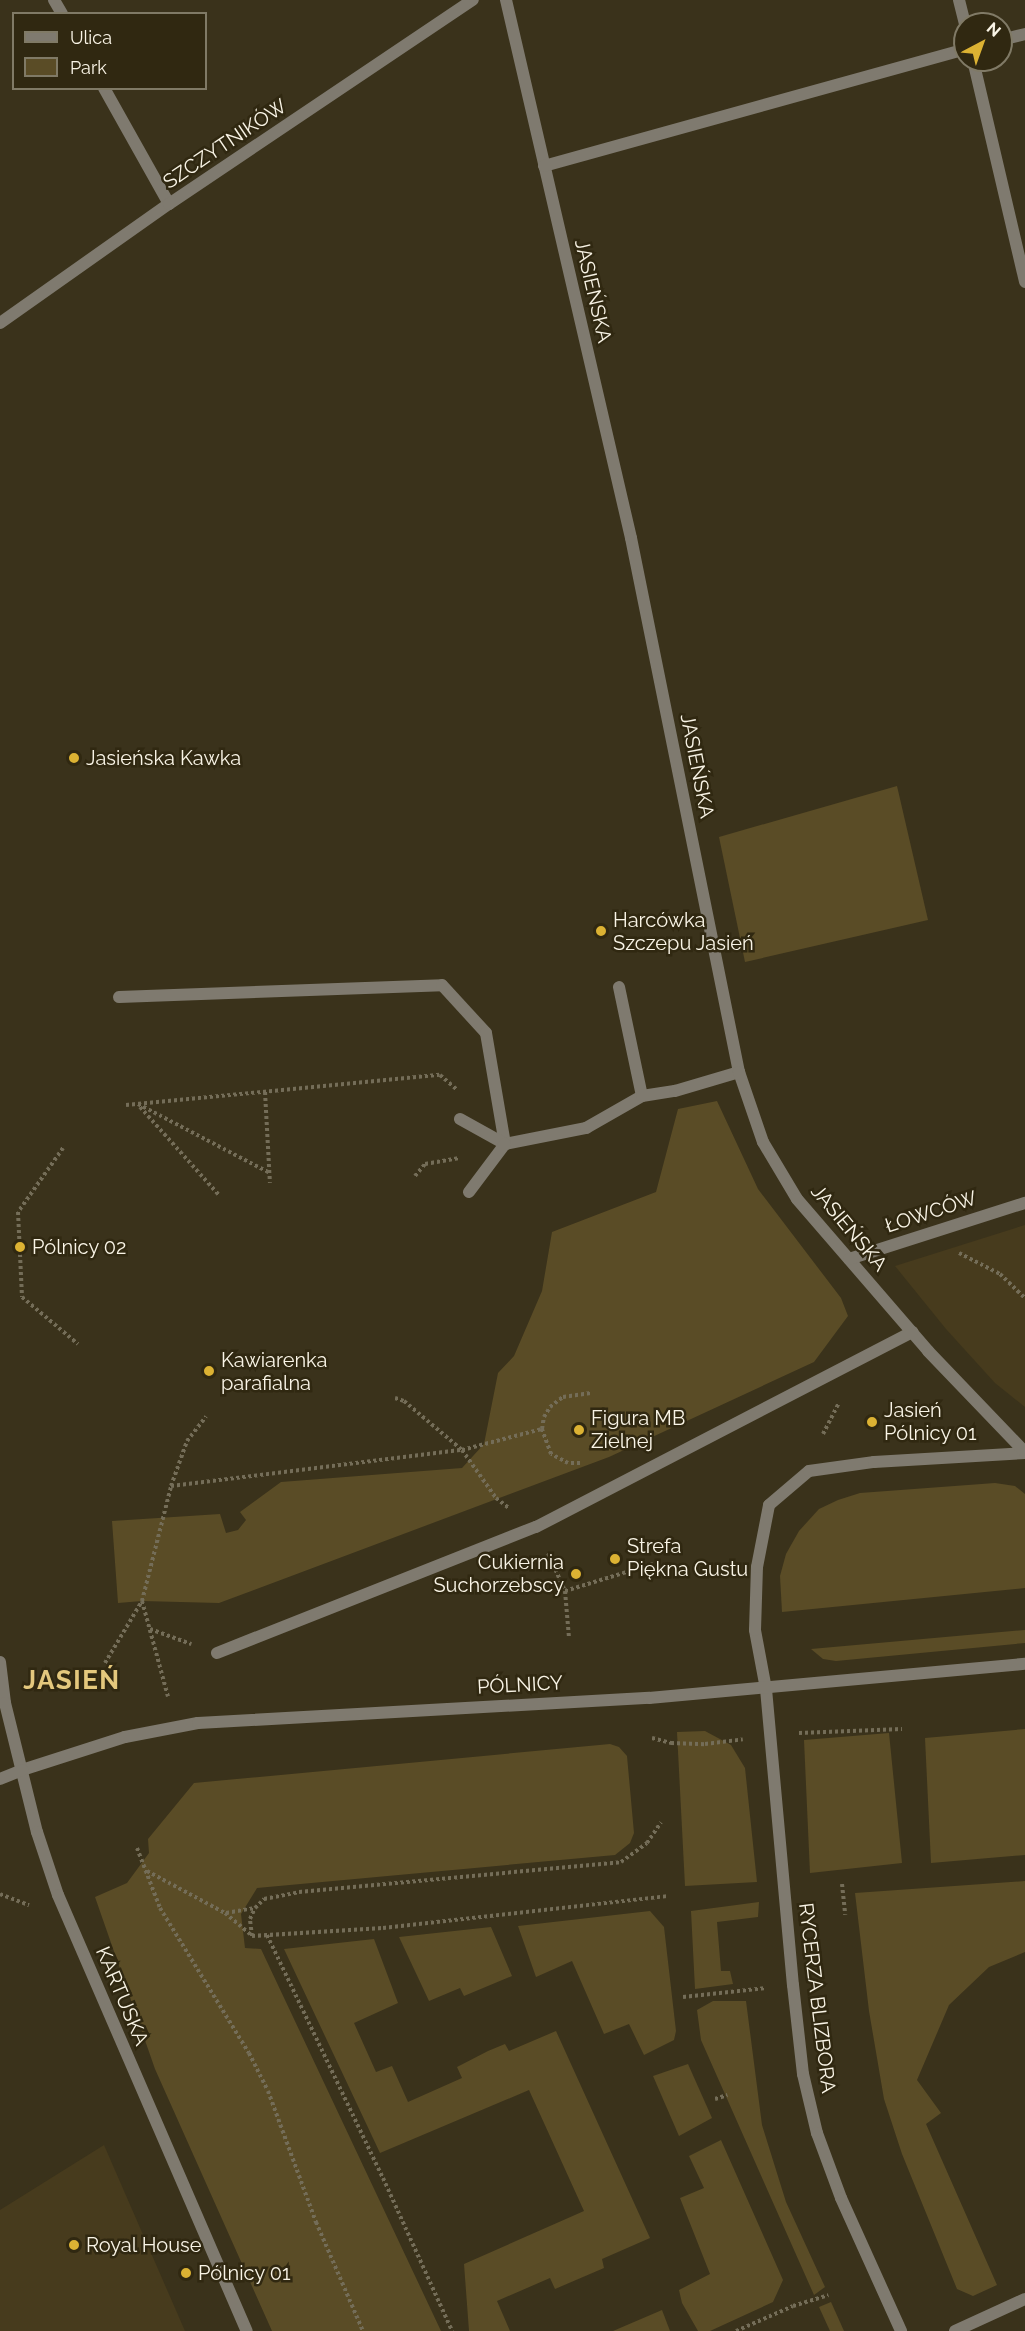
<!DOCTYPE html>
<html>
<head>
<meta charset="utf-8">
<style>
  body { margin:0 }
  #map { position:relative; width:1025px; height:2331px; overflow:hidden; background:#3a321b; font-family:Raleway,sans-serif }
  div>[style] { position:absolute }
  .built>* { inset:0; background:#473b1d }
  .green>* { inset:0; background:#5a4c26 }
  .path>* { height:4px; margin-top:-2px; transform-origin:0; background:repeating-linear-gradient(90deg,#746d58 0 3px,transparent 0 6px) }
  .service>* { height:12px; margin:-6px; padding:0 6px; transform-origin:6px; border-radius:6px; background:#7f7a6f }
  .minor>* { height:12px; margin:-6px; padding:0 6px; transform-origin:6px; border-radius:6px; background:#7f7a6f }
  .tertiary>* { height:12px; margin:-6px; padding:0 6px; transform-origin:6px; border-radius:6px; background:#7f7a6f }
  .dots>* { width:16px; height:16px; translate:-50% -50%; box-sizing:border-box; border:3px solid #302811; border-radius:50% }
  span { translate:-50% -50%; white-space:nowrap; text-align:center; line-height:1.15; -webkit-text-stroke:5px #302811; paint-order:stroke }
  .street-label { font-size:20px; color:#f9f4e6 }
  .poi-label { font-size:20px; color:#f9f4e6 }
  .left { translate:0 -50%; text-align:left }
  .right { translate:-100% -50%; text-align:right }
  .district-label { font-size:26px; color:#e4c87d; font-weight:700; letter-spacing:1.5px }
  .legend { position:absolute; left:12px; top:12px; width:195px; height:78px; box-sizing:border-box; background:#302811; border:2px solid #807a66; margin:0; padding:8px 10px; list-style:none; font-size:18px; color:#f9f4e6 }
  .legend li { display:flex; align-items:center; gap:12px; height:30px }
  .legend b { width:30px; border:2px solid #807a66 }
  .north { position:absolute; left:953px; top:12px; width:60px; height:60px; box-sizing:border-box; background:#302811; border:2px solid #807a66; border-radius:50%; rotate:41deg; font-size:16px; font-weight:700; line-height:24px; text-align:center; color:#f9f4e6 }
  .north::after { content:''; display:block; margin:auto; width:21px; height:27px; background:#dcb233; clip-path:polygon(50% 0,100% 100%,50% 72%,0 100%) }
</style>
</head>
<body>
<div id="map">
  <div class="built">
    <i style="clip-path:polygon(1025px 1225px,1025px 1407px,995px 1383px,946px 1329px,895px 1266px)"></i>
    <i style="clip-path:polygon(104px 2145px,185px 2331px,0 2331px,0 2210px)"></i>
  </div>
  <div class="green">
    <i style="clip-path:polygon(897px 786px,928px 920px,745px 962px,719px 837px)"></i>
    <i style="clip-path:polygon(717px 1101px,758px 1189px,841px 1298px,848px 1316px,814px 1362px,609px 1457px,219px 1603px,142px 1601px,118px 1603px,112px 1521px,220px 1514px,226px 1533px,238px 1530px,246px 1520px,240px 1512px,281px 1482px,462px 1468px,484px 1444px,498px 1373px,514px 1356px,542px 1291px,552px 1232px,656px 1192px,678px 1109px)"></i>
    <i style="clip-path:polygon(995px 1483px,1015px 1486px,1025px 1494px,1025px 1588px,782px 1612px,780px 1576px,786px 1554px,799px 1531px,819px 1509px,838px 1500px,860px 1493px)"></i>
    <i style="clip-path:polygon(1025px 1630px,1025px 1643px,836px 1661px,823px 1659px,811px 1649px)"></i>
    <i style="clip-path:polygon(1025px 1729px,1025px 1855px,931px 1863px,925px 1738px)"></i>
    <i style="clip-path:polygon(705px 1731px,731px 1745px,745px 1768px,757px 1882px,685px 1886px,677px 1732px)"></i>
    <i style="clip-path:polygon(889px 1733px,902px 1863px,810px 1873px,804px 1740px)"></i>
    <i style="clip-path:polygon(610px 1744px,619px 1747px,627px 1756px,634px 1833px,630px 1843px,615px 1855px,257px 1888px,241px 1914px,245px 1948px,261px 1949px,441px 2331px,272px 2331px,155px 2069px,95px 1897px,127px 1883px,149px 1853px,148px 1839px,194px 1783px)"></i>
    <i style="clip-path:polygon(1025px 1881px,1025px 1952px,989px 1967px,949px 2005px,917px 2080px,941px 2113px,926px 2124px,997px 2285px,973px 2296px,957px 2289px,902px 2154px,884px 2099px,869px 2011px,855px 1893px)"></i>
    <i style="clip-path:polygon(759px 1902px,758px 1917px,717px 1922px,721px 1971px,730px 1971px,733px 1984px,695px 1989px,691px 1911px)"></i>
    <i style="clip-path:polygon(650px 1911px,664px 1927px,676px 2031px,674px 2040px,644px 2055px,629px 2024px,604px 2034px,572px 1961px,536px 1977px,518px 1926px)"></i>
    <i style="clip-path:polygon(491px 1927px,512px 1976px,464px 1996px,460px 1988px,429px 2001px,399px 1937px)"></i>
    <i style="clip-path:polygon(374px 1939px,398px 2003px,354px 2023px,376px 2072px,392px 2066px,408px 2102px,462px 2078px,457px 2067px,488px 2051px,505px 2044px,509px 2051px,556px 2031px,650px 2238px,602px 2259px,604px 2268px,555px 2289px,550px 2278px,497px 2301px,510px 2331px,469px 2331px,464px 2264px,584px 2211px,529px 2090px,380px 2153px,284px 1949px)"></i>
    <i style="clip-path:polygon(713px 2001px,746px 2001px,762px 2125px,786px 2202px,825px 2287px,814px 2295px,701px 2040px,697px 2010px)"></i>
    <i style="clip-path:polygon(688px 2064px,712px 2118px,679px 2136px,653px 2076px)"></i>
    <i style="clip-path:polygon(721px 2140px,783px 2280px,773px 2302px,710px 2331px,698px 2331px,682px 2303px,679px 2290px,710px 2274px,680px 2198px,704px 2188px,689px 2156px)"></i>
    <i style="clip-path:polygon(831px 2302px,844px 2331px,830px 2331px,819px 2307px)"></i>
    <i style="clip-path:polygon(662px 2310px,670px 2331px,613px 2331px)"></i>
  </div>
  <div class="path">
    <i style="left:265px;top:1092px;width:91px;rotate:86.9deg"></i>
    <i style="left:138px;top:1104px;width:149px;rotate:27.6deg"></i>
    <i style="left:126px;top:1105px;width:315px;rotate:-5.5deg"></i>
    <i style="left:440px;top:1075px;width:23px;rotate:41deg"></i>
    <i style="left:140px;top:1107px;width:118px;rotate:48.1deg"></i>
    <i style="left:63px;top:1148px;width:78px;rotate:125.1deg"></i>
    <i style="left:18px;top:1212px;width:85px;rotate:87.3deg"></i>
    <i style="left:22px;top:1297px;width:73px;rotate:40deg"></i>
    <i style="left:415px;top:1176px;width:16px;rotate:-50deg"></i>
    <i style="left:425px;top:1164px;width:35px;rotate:-10deg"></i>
    <i style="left:959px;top:1253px;width:46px;rotate:27.1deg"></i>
    <i style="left:1000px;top:1274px;width:35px;rotate:44deg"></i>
    <i style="left:395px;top:1398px;width:9px;rotate:18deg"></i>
    <i style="left:404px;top:1401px;width:76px;rotate:40.2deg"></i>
    <i style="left:462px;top:1450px;width:59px;rotate:54.7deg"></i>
    <i style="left:496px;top:1498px;width:16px;rotate:38deg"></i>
    <i style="left:823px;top:1434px;width:35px;rotate:-63deg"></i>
    <i style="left:580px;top:1463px;width:12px;rotate:180deg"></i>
    <i style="left:568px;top:1463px;width:19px;rotate:-152deg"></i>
    <i style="left:551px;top:1454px;width:27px;rotate:-110deg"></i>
    <i style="left:542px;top:1429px;width:12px;rotate:-81deg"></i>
    <i style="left:544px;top:1417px;width:12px;rotate:-59deg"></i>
    <i style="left:550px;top:1407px;width:16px;rotate:-38deg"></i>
    <i style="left:563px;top:1397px;width:28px;rotate:-8deg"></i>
    <i style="left:171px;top:1486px;width:293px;rotate:-7.1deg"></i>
    <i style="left:462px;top:1450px;width:83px;rotate:-14.7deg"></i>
    <i style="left:548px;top:1553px;width:42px;rotate:65.9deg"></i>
    <i style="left:565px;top:1591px;width:47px;rotate:85.1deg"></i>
    <i style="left:565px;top:1591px;width:92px;rotate:-17.1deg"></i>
    <i style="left:142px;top:1601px;width:119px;rotate:-75.8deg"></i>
    <i style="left:171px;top:1486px;width:48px;rotate:-70.4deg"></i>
    <i style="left:187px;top:1441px;width:31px;rotate:-52deg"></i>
    <i style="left:150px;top:1629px;width:44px;rotate:20.1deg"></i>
    <i style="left:105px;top:1663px;width:72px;rotate:-59.2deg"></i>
    <i style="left:142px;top:1601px;width:99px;rotate:74.8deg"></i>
    <i style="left:799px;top:1733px;width:103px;rotate:-2.2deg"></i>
    <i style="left:652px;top:1738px;width:20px;rotate:15deg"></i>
    <i style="left:671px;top:1743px;width:34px;rotate:2deg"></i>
    <i style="left:705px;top:1744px;width:38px;rotate:-7deg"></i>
    <i style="left:137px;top:1848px;width:64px;rotate:69deg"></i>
    <i style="left:160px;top:1908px;width:170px;rotate:58.5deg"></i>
    <i style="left:249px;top:2053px;width:42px;rotate:63.4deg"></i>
    <i style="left:268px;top:2091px;width:140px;rotate:69.9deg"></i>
    <i style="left:316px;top:2222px;width:119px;rotate:66.7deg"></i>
    <i style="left:147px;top:1871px;width:89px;rotate:28.3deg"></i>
    <i style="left:225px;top:1913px;width:35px;rotate:40deg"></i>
    <i style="left:252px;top:1936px;width:131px;rotate:-3.5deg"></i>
    <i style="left:383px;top:1928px;width:286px;rotate:-6.4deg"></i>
    <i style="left:842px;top:1884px;width:31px;rotate:84deg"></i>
    <i style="left:0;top:1894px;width:31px;rotate:21deg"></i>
    <i style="left:226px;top:1913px;width:28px;rotate:-10deg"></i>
    <i style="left:267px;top:1935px;width:269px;rotate:64.5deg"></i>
    <i style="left:383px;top:2178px;width:168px;rotate:65.7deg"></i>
    <i style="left:252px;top:1936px;width:17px;rotate:-97deg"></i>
    <i style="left:250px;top:1919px;width:12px;rotate:-66deg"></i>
    <i style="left:255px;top:1908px;width:13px;rotate:-45deg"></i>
    <i style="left:264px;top:1899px;width:36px;rotate:-11deg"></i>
    <i style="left:299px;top:1892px;width:323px;rotate:-5.3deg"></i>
    <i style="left:621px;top:1862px;width:32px;rotate:-36deg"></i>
    <i style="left:647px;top:1843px;width:25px;rotate:-56deg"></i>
    <i style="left:683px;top:1997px;width:83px;rotate:-6.2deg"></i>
    <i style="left:715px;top:2099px;width:13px;rotate:-18deg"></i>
    <i style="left:736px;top:2331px;width:62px;rotate:-23.7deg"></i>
    <i style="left:793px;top:2306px;width:37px;rotate:-17deg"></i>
  </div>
  <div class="service">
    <i style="left:619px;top:987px;width:111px;rotate:78.1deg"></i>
    <i style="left:119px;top:997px;width:323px;rotate:-2.1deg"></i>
    <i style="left:442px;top:985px;width:65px;rotate:47.5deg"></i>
    <i style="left:486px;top:1033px;width:113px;rotate:80.3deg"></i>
    <i style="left:505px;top:1144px;width:83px;rotate:-11.2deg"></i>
    <i style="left:586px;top:1128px;width:64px;rotate:-29.7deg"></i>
    <i style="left:642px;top:1096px;width:33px;rotate:-9deg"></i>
    <i style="left:675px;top:1091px;width:67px;rotate:-16.5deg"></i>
    <i style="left:460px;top:1119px;width:51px;rotate:29.1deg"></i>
    <i style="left:505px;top:1144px;width:60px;rotate:126.9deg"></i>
    <i style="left:217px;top:1653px;width:343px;rotate:-21.6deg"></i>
    <i style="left:536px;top:1527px;width:424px;rotate:-27.4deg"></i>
    <i style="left:766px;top:1689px;width:60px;rotate:-100.6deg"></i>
    <i style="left:755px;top:1630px;width:63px;rotate:-88.2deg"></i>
    <i style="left:757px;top:1567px;width:63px;rotate:-79deg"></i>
    <i style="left:769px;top:1505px;width:52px;rotate:-40.4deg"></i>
    <i style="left:809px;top:1471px;width:66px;rotate:-7.9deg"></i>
    <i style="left:874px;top:1462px;width:151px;rotate:-3.4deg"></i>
    <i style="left:955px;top:2331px;width:77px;rotate:-24.6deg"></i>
  </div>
  <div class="minor">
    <i style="left:54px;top:0;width:16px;rotate:60deg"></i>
    <i style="left:506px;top:0;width:552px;rotate:76.92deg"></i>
    <i style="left:631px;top:538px;width:545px;rotate:78.57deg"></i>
    <i style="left:739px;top:1072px;width:74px;rotate:71.1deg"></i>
    <i style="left:763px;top:1142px;width:66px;rotate:59.2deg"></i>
    <i style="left:797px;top:1199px;width:201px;rotate:49.2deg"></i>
    <i style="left:928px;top:1351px;width:140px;rotate:46.2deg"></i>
    <i style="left:959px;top:0;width:25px;rotate:76deg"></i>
    <i style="left:1001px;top:40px;width:25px;rotate:-14deg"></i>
    <i style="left:973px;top:60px;width:228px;rotate:76.8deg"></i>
    <i style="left:104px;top:88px;width:133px;rotate:60.7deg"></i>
    <i style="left:544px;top:166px;width:437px;rotate:-15.5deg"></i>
    <i style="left:0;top:323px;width:207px;rotate:-35.2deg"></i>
    <i style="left:169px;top:204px;width:366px;rotate:-33.9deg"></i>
    <i style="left:849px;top:1259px;width:185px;rotate:-17.7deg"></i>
    <i style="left:766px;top:1689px;width:297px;rotate:84.8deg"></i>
    <i style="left:793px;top:1985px;width:90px;rotate:83.6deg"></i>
    <i style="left:803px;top:2074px;width:61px;rotate:76.7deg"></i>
    <i style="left:817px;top:2133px;width:69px;rotate:69.7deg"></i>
    <i style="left:841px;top:2198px;width:146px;rotate:65.7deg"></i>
    <i style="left:22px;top:1770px;width:108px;rotate:-17.8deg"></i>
    <i style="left:125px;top:1737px;width:74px;rotate:-10.9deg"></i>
    <i style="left:198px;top:1723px;width:452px;rotate:-3.2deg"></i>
    <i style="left:649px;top:1698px;width:378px;rotate:-5.2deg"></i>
  </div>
  <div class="tertiary">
    <i style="left:0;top:1662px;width:41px;rotate:83deg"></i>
    <i style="left:5px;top:1703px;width:133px;rotate:76.1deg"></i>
    <i style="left:37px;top:1832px;width:66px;rotate:71.6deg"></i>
    <i style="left:58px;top:1895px;width:475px;rotate:66.6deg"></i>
    <i style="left:0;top:1779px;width:24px;rotate:-22deg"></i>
  </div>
  <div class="dots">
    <i style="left:74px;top:758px;background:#dcb233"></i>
    <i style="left:601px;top:931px;background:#dcb233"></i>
    <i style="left:20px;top:1247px;background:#dcb233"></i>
    <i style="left:209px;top:1371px;background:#dcb233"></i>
    <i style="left:872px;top:1422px;background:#dcb233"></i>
    <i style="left:579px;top:1430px;background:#dcb233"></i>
    <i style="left:615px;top:1559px;background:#dcb233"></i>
    <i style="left:576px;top:1574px;background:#dcb233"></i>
    <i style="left:74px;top:2245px;background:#dcb233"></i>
    <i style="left:186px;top:2273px;background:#dcb233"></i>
  </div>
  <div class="street-label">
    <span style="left:225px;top:144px;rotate:-34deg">SZCZYTNIKÓW</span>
    <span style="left:593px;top:291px;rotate:77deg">JASIEŃSKA</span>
    <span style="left:697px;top:766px;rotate:79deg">JASIEŃSKA</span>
    <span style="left:931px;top:1212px;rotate:-18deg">ŁOWCÓW</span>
    <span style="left:849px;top:1228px;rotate:50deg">JASIEŃSKA</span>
    <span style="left:520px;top:1685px;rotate:-3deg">PÓLNICY</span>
    <span style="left:122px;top:1996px;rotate:67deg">KARTUSKA</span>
    <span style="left:817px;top:1998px;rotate:83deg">RYCERZA BLIZBORA</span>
  </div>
  <div class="poi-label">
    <span class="left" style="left:86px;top:758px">Jasieńska Kawka</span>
    <span class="left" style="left:613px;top:932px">Harcówka<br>Szczepu Jasień</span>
    <span class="left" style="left:32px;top:1247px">Pólnicy 02</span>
    <span class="left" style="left:221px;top:1372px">Kawiarenka<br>parafialna</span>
    <span class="left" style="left:884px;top:1422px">Jasień<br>Pólnicy 01</span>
    <span class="left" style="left:591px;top:1430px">Figura MB<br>Zielnej</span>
    <span class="left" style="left:627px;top:1558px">Strefa<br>Piękna Gustu</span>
    <span class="right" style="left:564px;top:1574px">Cukiernia<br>Suchorzebscy</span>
    <span class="left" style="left:86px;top:2245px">Royal House</span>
    <span class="left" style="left:198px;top:2273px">Pólnicy 01</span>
  </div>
  <div class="district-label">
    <span style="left:72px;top:1681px">JASIEŃ</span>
  </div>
  <ul class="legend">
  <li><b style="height:8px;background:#7f7a6f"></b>Ulica</li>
  <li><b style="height:16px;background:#5a4c26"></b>Park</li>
  </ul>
  <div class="north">N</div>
</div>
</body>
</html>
